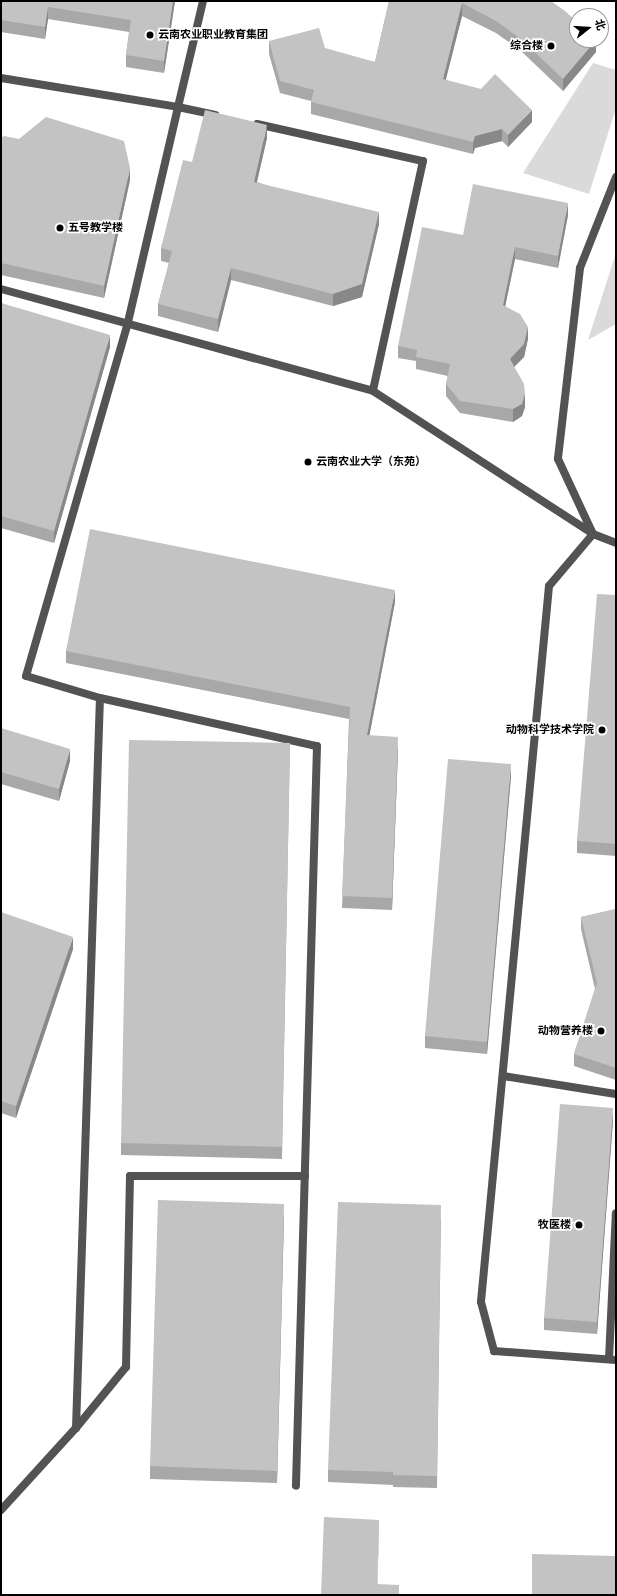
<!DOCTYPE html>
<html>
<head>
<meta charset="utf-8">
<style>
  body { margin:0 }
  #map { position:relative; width:617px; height:1596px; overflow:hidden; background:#fff; font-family:Raleway,"Noto Sans SC",sans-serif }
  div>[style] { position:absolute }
  .green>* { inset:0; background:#dadada }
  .service>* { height:8px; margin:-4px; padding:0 4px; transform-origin:4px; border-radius:4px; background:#535353 }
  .tertiary>* { height:8px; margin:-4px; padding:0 4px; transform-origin:4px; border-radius:4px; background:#535353 }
  .wall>* { inset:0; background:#a8a8a8 }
  .shaded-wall>* { inset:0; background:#888 }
  .building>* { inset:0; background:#c3c3c3 }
  .dots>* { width:11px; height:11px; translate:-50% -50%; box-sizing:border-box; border:2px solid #fff; border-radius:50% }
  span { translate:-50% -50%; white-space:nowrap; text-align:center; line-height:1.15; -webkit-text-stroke:3.5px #fff; paint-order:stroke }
  .poi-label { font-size:11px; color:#000; font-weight:700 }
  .left { translate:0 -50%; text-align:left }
  .right { translate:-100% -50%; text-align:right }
  .frame { position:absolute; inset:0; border:2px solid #000; pointer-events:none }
  .north { position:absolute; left:569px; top:8px; width:40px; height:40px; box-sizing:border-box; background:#fff; border:1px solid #999; border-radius:50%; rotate:73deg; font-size:11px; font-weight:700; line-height:16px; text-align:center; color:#000 }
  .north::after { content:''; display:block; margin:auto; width:14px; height:18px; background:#000; clip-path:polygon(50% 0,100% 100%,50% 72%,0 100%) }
</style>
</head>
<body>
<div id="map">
  <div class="green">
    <i style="clip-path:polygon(593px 63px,616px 70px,616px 108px,589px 194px,523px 173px)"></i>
    <i style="clip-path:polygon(616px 253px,616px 324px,588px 340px)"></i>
  </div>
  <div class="service">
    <i style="left:1px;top:78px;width:179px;rotate:9.3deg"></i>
    <i style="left:178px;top:107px;width:109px;rotate:-76.7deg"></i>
    <i style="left:257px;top:124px;width:170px;rotate:12.6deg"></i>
    <i style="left:423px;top:161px;width:235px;rotate:102.3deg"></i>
    <i style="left:1px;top:289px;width:386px;rotate:15.3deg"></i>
    <i style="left:373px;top:391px;width:262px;rotate:33deg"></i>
    <i style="left:593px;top:534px;width:68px;rotate:130.2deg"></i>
    <i style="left:549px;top:586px;width:719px;rotate:95.43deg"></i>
    <i style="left:481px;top:1302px;width:51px;rotate:75.1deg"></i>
    <i style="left:494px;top:1351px;width:122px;rotate:4.2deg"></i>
    <i style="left:100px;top:698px;width:222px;rotate:12.5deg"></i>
    <i style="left:317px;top:746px;width:740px;rotate:91.63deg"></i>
    <i style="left:503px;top:1076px;width:114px;rotate:9.1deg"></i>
    <i style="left:609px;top:1359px;width:146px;rotate:-87.3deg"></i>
    <i style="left:76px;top:1428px;width:79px;rotate:-50.7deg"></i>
    <i style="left:126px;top:1367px;width:191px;rotate:-88.8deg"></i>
    <i style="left:130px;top:1176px;width:175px"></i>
    <i style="left:1px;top:1510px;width:111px;rotate:-47.6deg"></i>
    <i style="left:76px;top:1428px;width:730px;rotate:-88.12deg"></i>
    <i style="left:100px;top:698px;width:77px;rotate:-163.4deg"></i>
    <i style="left:26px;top:676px;width:368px;rotate:-73.9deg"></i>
    <i style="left:128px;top:322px;width:221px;rotate:-76.9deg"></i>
    <i style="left:178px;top:107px;width:38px;rotate:12deg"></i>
  </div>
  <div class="tertiary">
    <i style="left:616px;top:177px;width:98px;rotate:111.6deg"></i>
    <i style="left:580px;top:268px;width:192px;rotate:96.6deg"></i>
    <i style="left:558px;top:459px;width:83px;rotate:65deg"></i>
    <i style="left:593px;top:534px;width:25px;rotate:21deg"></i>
  </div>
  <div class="wall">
    <i style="clip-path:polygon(1px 1px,175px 1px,164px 73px,126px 67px,126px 55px,129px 32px,48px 19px,45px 39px,1px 32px)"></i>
    <i style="clip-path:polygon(389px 1px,551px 1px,596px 52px,563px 91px,521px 51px,496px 33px,462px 16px,445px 80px,532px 122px,508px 147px,502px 141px,475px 148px,473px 154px,311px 114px,311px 101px,280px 93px,269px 54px,269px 41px,375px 62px)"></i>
    <i style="clip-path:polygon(1px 138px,130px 180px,104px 298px,1px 275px)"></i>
    <i style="clip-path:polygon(267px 138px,257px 182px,379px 224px,362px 297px,333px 306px,231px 280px,218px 332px,158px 316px,158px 304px,169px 263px,161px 261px,161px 248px,192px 162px)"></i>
    <i style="clip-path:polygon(568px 215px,558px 268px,515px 259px,505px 306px,528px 339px,524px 357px,514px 367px,525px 407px,522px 416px,513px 422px,460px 413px,446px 396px,446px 384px,448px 376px,416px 369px,416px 361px,398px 358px,398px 346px,463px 235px)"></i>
    <i style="clip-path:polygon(1px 303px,110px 347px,54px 543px,1px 528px)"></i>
    <i style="clip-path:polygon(616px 595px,616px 856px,577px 853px,577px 841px)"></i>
    <i style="clip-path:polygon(395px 602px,369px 736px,398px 749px,392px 910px,342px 908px,349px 719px,66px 663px,66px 651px)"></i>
    <i style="clip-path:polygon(1px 728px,70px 761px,59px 801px,1px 784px)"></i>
    <i style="clip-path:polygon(290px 743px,282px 1159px,121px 1155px,121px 1143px)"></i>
    <i style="clip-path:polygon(511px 776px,487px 1054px,425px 1048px,425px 1036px)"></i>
    <i style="clip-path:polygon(616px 909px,616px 1080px,574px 1066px,574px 1054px,595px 989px,581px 929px,581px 917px)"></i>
    <i style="clip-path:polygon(1px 912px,73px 949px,16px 1118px,1px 1113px)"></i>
    <i style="clip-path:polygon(613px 1120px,597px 1334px,544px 1330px,544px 1318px)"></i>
    <i style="clip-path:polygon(284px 1216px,277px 1483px,150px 1479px,150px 1466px)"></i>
    <i style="clip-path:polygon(441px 1217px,437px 1488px,393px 1487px,393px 1485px,328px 1482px,328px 1470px)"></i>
  </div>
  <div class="shaded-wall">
    <i style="clip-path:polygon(173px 1px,175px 1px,164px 73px,164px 61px)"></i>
    <i style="clip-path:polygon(462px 3px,462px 16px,443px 91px,443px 79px)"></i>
    <i style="clip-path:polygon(48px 7px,48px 19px,45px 39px,45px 27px)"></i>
    <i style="clip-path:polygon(596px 40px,596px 52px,563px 91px,563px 79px)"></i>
    <i style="clip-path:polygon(532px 110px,532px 122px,508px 147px,508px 135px)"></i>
    <i style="clip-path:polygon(267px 125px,267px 138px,254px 194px,254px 182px)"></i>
    <i style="clip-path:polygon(502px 129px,502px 141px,475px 148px,473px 154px,473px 142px,475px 136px)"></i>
    <i style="clip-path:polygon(130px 168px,130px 180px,104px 298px,104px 286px)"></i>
    <i style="clip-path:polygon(568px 203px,568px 215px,558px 268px,558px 256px)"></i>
    <i style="clip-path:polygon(379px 212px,379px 224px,362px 297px,333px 306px,333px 294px)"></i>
    <i style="clip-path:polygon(515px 247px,515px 259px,503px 317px,503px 305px)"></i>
    <i style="clip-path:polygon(231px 268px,231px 280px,218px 332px,218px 319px)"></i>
    <i style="clip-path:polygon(528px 327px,528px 339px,524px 357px,510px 371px,510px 359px)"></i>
    <i style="clip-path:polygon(110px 335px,110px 347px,54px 543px,54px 531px)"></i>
    <i style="clip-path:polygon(525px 394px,525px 407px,522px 416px,513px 422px,513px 409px)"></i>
    <i style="clip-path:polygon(395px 590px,395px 602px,367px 748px,367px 735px)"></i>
    <i style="clip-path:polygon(398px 737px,398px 749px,392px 910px,392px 898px)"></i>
    <i style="clip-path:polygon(70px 749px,70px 761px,59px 801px,59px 789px)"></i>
    <i style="clip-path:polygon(511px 764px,511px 776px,487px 1054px,487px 1042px)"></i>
    <i style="clip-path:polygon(73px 937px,73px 949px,16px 1118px,16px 1106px)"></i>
    <i style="clip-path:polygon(613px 1108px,613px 1120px,597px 1334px,597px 1322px)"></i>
    <i style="clip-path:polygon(284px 1204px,284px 1216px,277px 1483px,277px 1471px)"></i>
    <i style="clip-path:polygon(379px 1520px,379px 1532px,377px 1595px,377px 1584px)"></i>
  </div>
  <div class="building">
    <i style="clip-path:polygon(1px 1px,173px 1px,164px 61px,126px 55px,131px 20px,48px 7px,45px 27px,1px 20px)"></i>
    <i style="clip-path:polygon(389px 1px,551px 1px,565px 11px,577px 22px,577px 40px,596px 40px,563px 79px,521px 39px,496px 21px,462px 3px,443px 79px,481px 89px,495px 74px,532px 110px,508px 135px,502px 129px,475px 136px,473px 142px,311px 102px,314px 90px,280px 81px,269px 41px,319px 28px,325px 48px,375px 62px)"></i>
    <i style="clip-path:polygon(205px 110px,267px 125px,254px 182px,379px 212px,362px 284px,333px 294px,231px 268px,218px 319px,158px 304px,172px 251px,161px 248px,183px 160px,192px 162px)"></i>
    <i style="clip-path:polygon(46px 117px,124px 141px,130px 168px,104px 286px,1px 263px,1px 138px,4px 136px,19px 139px)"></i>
    <i style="clip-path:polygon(473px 184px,568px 203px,558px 256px,515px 247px,503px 305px,520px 314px,528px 327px,524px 344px,510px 359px,524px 384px,525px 394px,522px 404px,513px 409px,460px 401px,446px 384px,450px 364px,416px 357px,417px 350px,398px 346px,422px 227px,463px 235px)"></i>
    <i style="clip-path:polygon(1px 303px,110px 335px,54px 531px,1px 516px)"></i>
    <i style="clip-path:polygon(90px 529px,395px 590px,367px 735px,398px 737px,392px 898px,342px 896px,350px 707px,66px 651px)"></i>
    <i style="clip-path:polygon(597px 594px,616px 595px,616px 844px,577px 841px)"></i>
    <i style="clip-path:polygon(1px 728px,70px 749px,59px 789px,1px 772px)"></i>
    <i style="clip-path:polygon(129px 740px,290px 743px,282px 1147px,121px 1143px)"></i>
    <i style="clip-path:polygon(448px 759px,511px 764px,487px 1042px,425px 1036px)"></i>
    <i style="clip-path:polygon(616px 909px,616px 1068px,574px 1054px,597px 983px,581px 917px)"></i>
    <i style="clip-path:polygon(1px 912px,73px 937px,16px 1106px,1px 1101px)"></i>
    <i style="clip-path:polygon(560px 1104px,613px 1108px,597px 1322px,544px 1318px)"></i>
    <i style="clip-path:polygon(158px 1200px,284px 1204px,277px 1471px,150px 1466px)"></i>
    <i style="clip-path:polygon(338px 1202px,441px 1205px,437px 1476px,393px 1475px,393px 1472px,328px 1470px)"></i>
    <i style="clip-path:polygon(324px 1517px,379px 1520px,377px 1584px,399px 1585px,399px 1595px,321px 1595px)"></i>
    <i style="clip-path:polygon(532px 1554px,616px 1556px,616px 1595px,532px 1595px)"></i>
  </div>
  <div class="dots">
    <i style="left:150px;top:35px;background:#000"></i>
    <i style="left:551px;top:46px;background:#000"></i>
    <i style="left:60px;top:228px;background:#000"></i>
    <i style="left:308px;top:462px;background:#000"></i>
    <i style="left:602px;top:730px;background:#000"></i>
    <i style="left:601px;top:1031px;background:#000"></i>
    <i style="left:579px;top:1225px;background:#000"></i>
  </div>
  <div class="poi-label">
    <span class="left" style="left:158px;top:35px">云南农业职业教育集团</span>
    <span class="right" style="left:543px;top:46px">综合楼</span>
    <span class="left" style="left:68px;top:228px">五号教学楼</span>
    <span class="left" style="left:316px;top:462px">云南农业大学（东苑）</span>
    <span class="right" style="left:594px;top:730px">动物科学技术学院</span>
    <span class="right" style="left:593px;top:1031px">动物营养楼</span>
    <span class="right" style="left:571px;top:1225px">牧医楼</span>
  </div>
  <div class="frame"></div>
  <div class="north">北</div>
</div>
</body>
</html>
